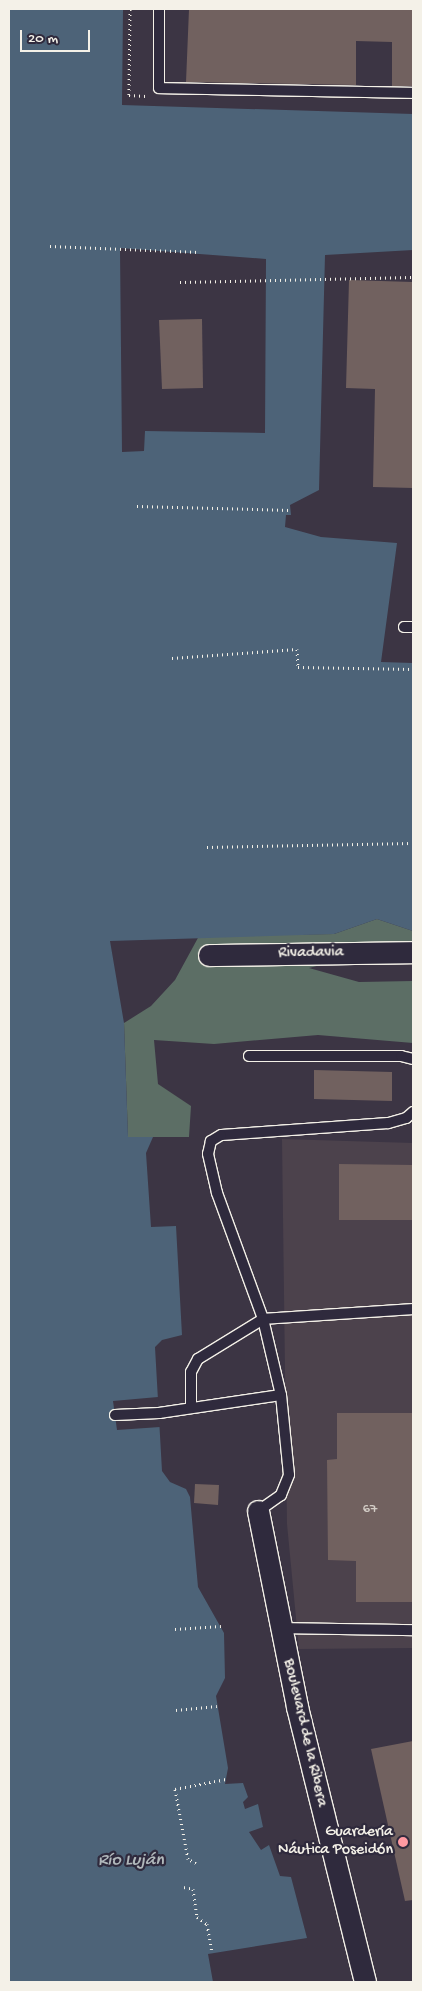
<!DOCTYPE html>
<html>
<head>
<meta charset="utf-8">
<style>
  body { margin:0 }
  #map { position:relative; width:422px; height:1991px; overflow:hidden; background:#3c3544; font-family:"Gochi Hand",sans-serif }
  div>[style] { position:absolute }
  .built>* { inset:0; background:#4c424c }
  .green>* { inset:0; background:#5c6e65 }
  .water>* { inset:0; background:#4d6378 }
  .pier>* { inset:0; background:#3c3544 }
  .building>* { inset:0; background:#71615f }
  .path>* { height:3px; margin-top:-1.5px; transform-origin:0; background:repeating-linear-gradient(90deg,#f4f1e8 0 1px,transparent 0 5px) }
  .roads { filter:drop-shadow(1px 0 #f4f1e8) drop-shadow(-1px 0 #f4f1e8) drop-shadow(0 1px #f4f1e8) drop-shadow(0 -1px #f4f1e8) }
  .lane>* { height:10px; margin:-5px; padding:0 5px; transform-origin:5px; border-radius:5px; background:#2f2a3d }
  .street>* { height:21px; margin:-10.5px; padding:0 10.5px; transform-origin:10.5px; border-radius:10.5px; background:#2f2a3d }
  .dots>* { width:14px; height:14px; translate:-50% -50%; box-sizing:border-box; border:2px solid #2f2a3d; border-radius:50% }
  span { translate:-50% -50%; white-space:nowrap; text-align:center; line-height:1.15; -webkit-text-stroke:4.5px #2f2a3d; paint-order:stroke }
  .number-label { font-size:14px; color:#d3cdc6 }
  .number-label span { -webkit-text-stroke-width:0 }
  .street-label { font-size:16px; color:#f4f1e8 }
  .poi-label { font-size:16px; color:#f4f1e8 }
  .right { translate:-100% -50%; text-align:right }
  .water-label { font-size:18px; color:#b1b8bb; font-style:italic }
  .frame { position:absolute; inset:0; border:10px solid #f4f1e8; pointer-events:none }
  .scale { position:absolute; left:20px; top:30px; width:70px; height:22px; box-sizing:border-box; border:2px solid #f4f1e8; border-top:0; padding-left:6px; font-size:15px; line-height:18px; white-space:nowrap; color:#f4f1e8; -webkit-text-stroke:4px #2f2a3d; paint-order:stroke }
</style>
</head>
<body>
<div id="map">
  <div class="built">
    <i style="clip-path:polygon(282px 1139px,413px 1143px,413px 1648px,299px 1649px,287px 1524px)"></i>
  </div>
  <div class="green">
    <i style="clip-path:polygon(377px 919px,413px 931px,413px 941px,309px 968px,359px 982px,413px 981px,413px 1043px,318px 1035px,214px 1044px,154px 1040px,158px 1084px,191px 1106px,189px 1137px,128px 1137px,124px 1023px,151px 1006px,175px 980px,199px 936px,334px 934px)"></i>
  </div>
  <div class="water">
    <i style="clip-path:polygon(evenodd,9px 9px,123px 9px,122px 105px,413px 114px,413px 250px,325px 255px,319px 490px,290px 505px,291px 515px,286px 515px,285px 527px,321px 537px,397px 543px,381px 662px,413px 663px,413px 931px,377px 919px,334px 934px,110px 941px,124px 1023px,128px 1137px,153px 1137px,146px 1153px,151px 1227px,176px 1226px,182px 1335px,162px 1340px,155px 1347px,162px 1471px,170px 1482px,186px 1489px,190px 1497px,198px 1587px,224px 1633px,225px 1678px,216px 1696px,228px 1768px,225px 1784px,243px 1783px,248px 1797px,243px 1802px,245px 1809px,258px 1804px,263px 1827px,249px 1832px,261px 1850px,269px 1845px,280px 1876px,291px 1877px,307px 1938px,208px 1954px,213px 1982px,9px 1982px,9px 9px,120px 248px,266px 259px,265px 433px,145px 431px,144px 451px,122px 452px,120px 248px)"></i>
  </div>
  <div class="pier">
    <i style="clip-path:polygon(158px 1397px,160px 1427px,117px 1430px,113px 1401px)"></i>
  </div>
  <div class="building">
    <i style="clip-path:polygon(189px 9px,413px 9px,413px 86px,392px 86px,392px 42px,356px 41px,356px 85px,186px 82px)"></i>
    <i style="clip-path:polygon(349px 280px,413px 282px,413px 488px,373px 487px,375px 389px,346px 388px)"></i>
    <i style="clip-path:polygon(202px 319px,203px 388px,162px 389px,159px 320px)"></i>
    <i style="clip-path:polygon(314px 1070px,392px 1072px,392px 1101px,314px 1099px)"></i>
    <i style="clip-path:polygon(339px 1164px,413px 1165px,413px 1220px,339px 1220px)"></i>
    <i style="clip-path:polygon(337px 1413px,413px 1413px,413px 1602px,356px 1602px,356px 1561px,328px 1560px,327px 1460px,337px 1459px)"></i>
    <i style="clip-path:polygon(195px 1484px,219px 1485px,218px 1505px,194px 1503px)"></i>
    <i style="clip-path:polygon(413px 1741px,413px 1900px,405px 1901px,371px 1749px)"></i>
  </div>
  <div class="path">
    <i style="left:130px;top:9px;width:86px;rotate:90.7deg"></i>
    <i style="left:129px;top:95px;width:17px;rotate:3deg"></i>
    <i style="left:50px;top:246px;width:149px;rotate:2.3deg"></i>
    <i style="left:180px;top:282px;width:233px;rotate:-1.2deg"></i>
    <i style="left:137px;top:506px;width:153px;rotate:1.5deg"></i>
    <i style="left:172px;top:658px;width:125px;rotate:-4.1deg"></i>
    <i style="left:297px;top:649px;width:18px;rotate:87deg"></i>
    <i style="left:298px;top:667px;width:115px;rotate:1deg"></i>
    <i style="left:207px;top:847px;width:206px;rotate:-1.1deg"></i>
    <i style="left:175px;top:1629px;width:46px;rotate:-3.7deg"></i>
    <i style="left:176px;top:1710px;width:41px;rotate:-5.6deg"></i>
    <i style="left:196px;top:1863px;width:9px;rotate:-153deg"></i>
    <i style="left:188px;top:1859px;width:71px;rotate:-100.5deg"></i>
    <i style="left:175px;top:1789px;width:52px;rotate:-11.1deg"></i>
    <i style="left:184px;top:1887px;width:9px;rotate:13deg"></i>
    <i style="left:193px;top:1889px;width:28px;rotate:82deg"></i>
    <i style="left:197px;top:1917px;width:12px;rotate:35deg"></i>
    <i style="left:207px;top:1924px;width:29px;rotate:80deg"></i>
  </div>
  <div class="roads">
    <div class="lane">
      <i style="left:159px;top:9px;width:79px;rotate:90deg"></i>
      <i style="left:159px;top:88px;width:254px;rotate:1.1deg"></i>
      <i style="left:404px;top:627px;width:9px"></i>
      <i style="left:249px;top:1056px;width:152px"></i>
      <i style="left:401px;top:1056px;width:12px;rotate:14deg"></i>
      <i style="left:413px;top:1112px;width:9px;rotate:139deg"></i>
      <i style="left:406px;top:1118px;width:19px;rotate:164deg"></i>
      <i style="left:388px;top:1123px;width:167px;rotate:175.9deg"></i>
      <i style="left:221px;top:1135px;width:12px;rotate:149deg"></i>
      <i style="left:211px;top:1141px;width:13px;rotate:103deg"></i>
      <i style="left:208px;top:1154px;width:40px;rotate:77deg"></i>
      <i style="left:217px;top:1193px;width:134px;rotate:69.9deg"></i>
      <i style="left:263px;top:1319px;width:150px;rotate:-3.8deg"></i>
      <i style="left:191px;top:1408px;width:36px;rotate:-90deg"></i>
      <i style="left:191px;top:1372px;width:15px;rotate:-62deg"></i>
      <i style="left:198px;top:1359px;width:76px;rotate:-31.6deg"></i>
      <i style="left:263px;top:1319px;width:78px;rotate:76.7deg"></i>
      <i style="left:281px;top:1395px;width:80px;rotate:84.3deg"></i>
      <i style="left:289px;top:1475px;width:22px;rotate:112deg"></i>
      <i style="left:281px;top:1495px;width:28px;rotate:145deg"></i>
      <i style="left:115px;top:1415px;width:44px;rotate:-2.6deg"></i>
      <i style="left:159px;top:1413px;width:123px;rotate:-8.4deg"></i>
      <i style="left:281px;top:1628px;width:132px;rotate:0.9deg"></i>
    </div>
    <div class="street">
      <i style="left:209px;top:955px;width:204px;rotate:-0.8deg"></i>
      <i style="left:258px;top:1511px;width:200px;rotate:78.7deg"></i>
      <i style="left:297px;top:1707px;width:283px;rotate:76.1deg"></i>
    </div>
  </div>
  <div class="dots">
    <i style="left:403px;top:1842px;background:#ff9aa2"></i>
  </div>
  <div class="number-label">
    <span style="left:370px;top:1510px">67</span>
  </div>
  <div class="street-label">
    <span style="left:311px;top:954px;rotate:-1deg">Rivadavia</span>
    <span style="left:304px;top:1733px;rotate:77deg">Boulevard de la Ribera</span>
  </div>
  <div class="poi-label">
    <span class="right" style="left:393px;top:1842px">Guardería<br>Náutica Poseidón</span>
  </div>
  <div class="water-label">
    <span style="left:131px;top:1861px">Río Luján</span>
  </div>
  <div class="frame"></div>
  <div class="scale">20 m</div>
</div>
</body>
</html>
